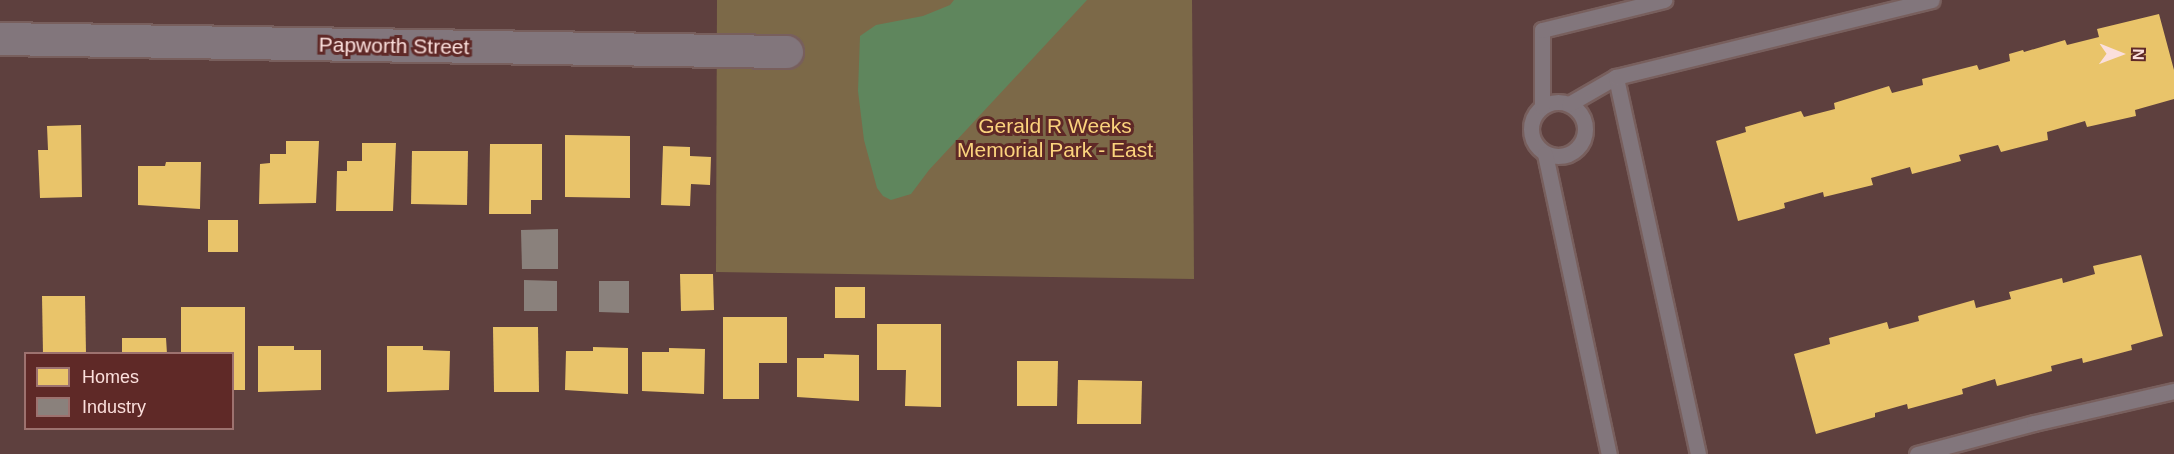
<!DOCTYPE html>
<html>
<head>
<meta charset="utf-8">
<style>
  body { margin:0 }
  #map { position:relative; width:2174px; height:454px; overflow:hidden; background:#5e403e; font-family:Arial,sans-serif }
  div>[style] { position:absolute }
  .green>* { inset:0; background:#7c6948 }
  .water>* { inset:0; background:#5f865d }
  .homes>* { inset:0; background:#e9c46a }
  .industry>* { inset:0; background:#8a817c }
  .roads { filter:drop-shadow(2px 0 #785f5d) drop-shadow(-2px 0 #785f5d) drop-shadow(0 2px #785f5d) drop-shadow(0 -2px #785f5d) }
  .lane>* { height:15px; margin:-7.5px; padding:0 7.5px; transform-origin:7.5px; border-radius:7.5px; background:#82767c }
  .lane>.ring { margin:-7.5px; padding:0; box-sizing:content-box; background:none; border:15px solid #82767c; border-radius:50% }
  .street>* { height:32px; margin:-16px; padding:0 16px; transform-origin:16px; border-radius:16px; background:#82767c }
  span { translate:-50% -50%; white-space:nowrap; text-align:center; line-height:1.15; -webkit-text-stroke:6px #5f2927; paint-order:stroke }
  .street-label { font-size:21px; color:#fbdfdc }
  .park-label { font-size:21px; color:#fbd37d }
  .legend { position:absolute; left:24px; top:352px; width:210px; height:78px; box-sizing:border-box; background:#5f2927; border:2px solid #9d726f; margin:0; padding:8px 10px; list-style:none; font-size:18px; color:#fbdfdc }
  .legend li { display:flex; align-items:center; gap:12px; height:30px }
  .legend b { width:30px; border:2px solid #9d726f }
  .north { position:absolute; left:2090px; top:24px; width:60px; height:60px; -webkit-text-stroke:4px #5f2927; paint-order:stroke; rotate:91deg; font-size:16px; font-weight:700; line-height:24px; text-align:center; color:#fbdfdc }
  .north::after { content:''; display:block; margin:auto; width:21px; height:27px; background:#fbdfdc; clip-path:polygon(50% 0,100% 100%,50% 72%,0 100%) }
</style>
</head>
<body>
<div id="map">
  <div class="green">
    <i style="clip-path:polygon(717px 0,1192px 0,1194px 279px,716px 272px)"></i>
  </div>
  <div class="water">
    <i style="clip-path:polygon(954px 0,1087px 0,929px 170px,911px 194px,891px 200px,883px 196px,877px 188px,864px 140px,858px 91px,860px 36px,876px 25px,923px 16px,950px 5px)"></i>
  </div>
  <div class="homes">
    <i style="clip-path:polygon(2159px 14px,2174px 70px,2174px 99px,2135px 110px,2136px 116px,2087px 127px,2085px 121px,2047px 132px,2048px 140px,2001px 152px,1998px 145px,1959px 155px,1961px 161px,1912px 174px,1910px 167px,1871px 178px,1873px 185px,1824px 197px,1823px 192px,1784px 203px,1785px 208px,1738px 221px,1716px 141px,1746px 132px,1745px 127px,1801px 111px,1804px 117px,1835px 109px,1834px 103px,1889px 86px,1892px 93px,1923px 85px,1922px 79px,1977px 65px,1979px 70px,2010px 61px,2009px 54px,2023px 50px,2024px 52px,2065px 40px,2067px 45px,2099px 37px,2097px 29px)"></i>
    <i style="clip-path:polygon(81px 125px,82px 197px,40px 198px,38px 150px,48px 150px,47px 126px)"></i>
    <i style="clip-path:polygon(565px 135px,630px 136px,630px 198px,565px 197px)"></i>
    <i style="clip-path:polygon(286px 141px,319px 141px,316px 203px,259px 204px,260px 164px,270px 163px,270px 154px,286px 154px)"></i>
    <i style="clip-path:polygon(362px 143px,396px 143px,393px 211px,336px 211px,337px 171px,347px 171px,347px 161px,362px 161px)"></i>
    <i style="clip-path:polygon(490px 144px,542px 144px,542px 200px,531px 200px,531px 214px,489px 214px)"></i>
    <i style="clip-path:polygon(663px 146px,690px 147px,690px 156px,711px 157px,710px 185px,691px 184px,690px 206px,661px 205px)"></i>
    <i style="clip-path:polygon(412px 151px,468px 151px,467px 205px,411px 204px)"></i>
    <i style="clip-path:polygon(166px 162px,201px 162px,200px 209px,138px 205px,138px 166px,165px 166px)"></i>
    <i style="clip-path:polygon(208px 220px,238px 220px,238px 252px,208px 252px)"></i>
    <i style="clip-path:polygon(2141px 255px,2163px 336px,2131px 345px,2132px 350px,2083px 363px,2082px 358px,2051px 366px,2052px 371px,1997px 386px,1995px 379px,1962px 389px,1963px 394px,1908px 409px,1907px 404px,1875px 413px,1875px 417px,1816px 434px,1794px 354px,1830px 344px,1829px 338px,1887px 322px,1889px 329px,1919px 321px,1918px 316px,1974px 300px,1976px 308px,2011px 299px,2009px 292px,2062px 278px,2063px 283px,2095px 274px,2093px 266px)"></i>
    <i style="clip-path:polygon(680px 274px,713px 274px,714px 310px,681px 311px)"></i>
    <i style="clip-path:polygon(835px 287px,865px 287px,865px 318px,835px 318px)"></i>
    <i style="clip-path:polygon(42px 296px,85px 296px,86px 354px,43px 354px)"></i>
    <i style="clip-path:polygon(181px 307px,245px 307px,245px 390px,232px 390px,232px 354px,181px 353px)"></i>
    <i style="clip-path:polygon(723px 317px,787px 317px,787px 363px,759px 363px,759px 399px,723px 399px)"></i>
    <i style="clip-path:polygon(877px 324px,941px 324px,941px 407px,905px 406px,906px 370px,877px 370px)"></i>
    <i style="clip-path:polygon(493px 327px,538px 327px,539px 392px,494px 392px)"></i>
    <i style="clip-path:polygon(122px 338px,166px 338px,167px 354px,122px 354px)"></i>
    <i style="clip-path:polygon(258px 346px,294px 346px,294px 350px,321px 350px,321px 390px,258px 392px)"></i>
    <i style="clip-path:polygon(387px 346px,423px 346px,423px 350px,450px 351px,449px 390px,387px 392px)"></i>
    <i style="clip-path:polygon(593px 347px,628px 348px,628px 394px,565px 390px,566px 351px,593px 351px)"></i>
    <i style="clip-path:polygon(669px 348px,705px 349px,704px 394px,642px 391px,642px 352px,669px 352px)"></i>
    <i style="clip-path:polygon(824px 354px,859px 355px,859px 401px,797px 397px,797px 358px,824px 358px)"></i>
    <i style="clip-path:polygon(1017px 361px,1058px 361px,1057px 406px,1017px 406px)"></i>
    <i style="clip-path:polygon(1078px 380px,1142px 381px,1141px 424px,1077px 424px)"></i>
  </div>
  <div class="industry">
    <i style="clip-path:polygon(558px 229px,558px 269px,522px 269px,521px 230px)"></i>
    <i style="clip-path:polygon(524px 280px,557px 281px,557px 311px,524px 311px)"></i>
    <i style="clip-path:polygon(599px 281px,629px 281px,629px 313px,599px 312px)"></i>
  </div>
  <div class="roads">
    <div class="lane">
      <i class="ring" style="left:1531px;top:102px;width:39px;height:39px"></i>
      <i style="left:1569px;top:104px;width:54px;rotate:-29.9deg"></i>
      <i style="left:1542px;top:106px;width:76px;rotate:-90deg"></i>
      <i style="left:1542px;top:30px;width:126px;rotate:-13.8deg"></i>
      <i style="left:1545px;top:154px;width:307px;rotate:78deg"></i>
      <i style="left:1698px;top:454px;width:386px;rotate:-102.3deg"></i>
      <i style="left:1616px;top:77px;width:325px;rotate:-13.7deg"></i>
      <i style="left:1917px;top:454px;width:121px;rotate:-14.8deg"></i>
      <i style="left:2034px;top:423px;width:144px;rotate:-12.9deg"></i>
    </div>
    <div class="street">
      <i style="left:0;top:39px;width:787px;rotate:0.95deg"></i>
    </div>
  </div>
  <div class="street-label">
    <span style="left:394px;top:46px;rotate:1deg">Papworth Street</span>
  </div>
  <div class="park-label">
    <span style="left:1055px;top:138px">Gerald R Weeks<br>Memorial Park - East</span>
  </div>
  <ul class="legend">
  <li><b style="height:16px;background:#e9c46a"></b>Homes</li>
  <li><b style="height:16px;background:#8a817c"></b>Industry</li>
  </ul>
  <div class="north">N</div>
</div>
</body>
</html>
